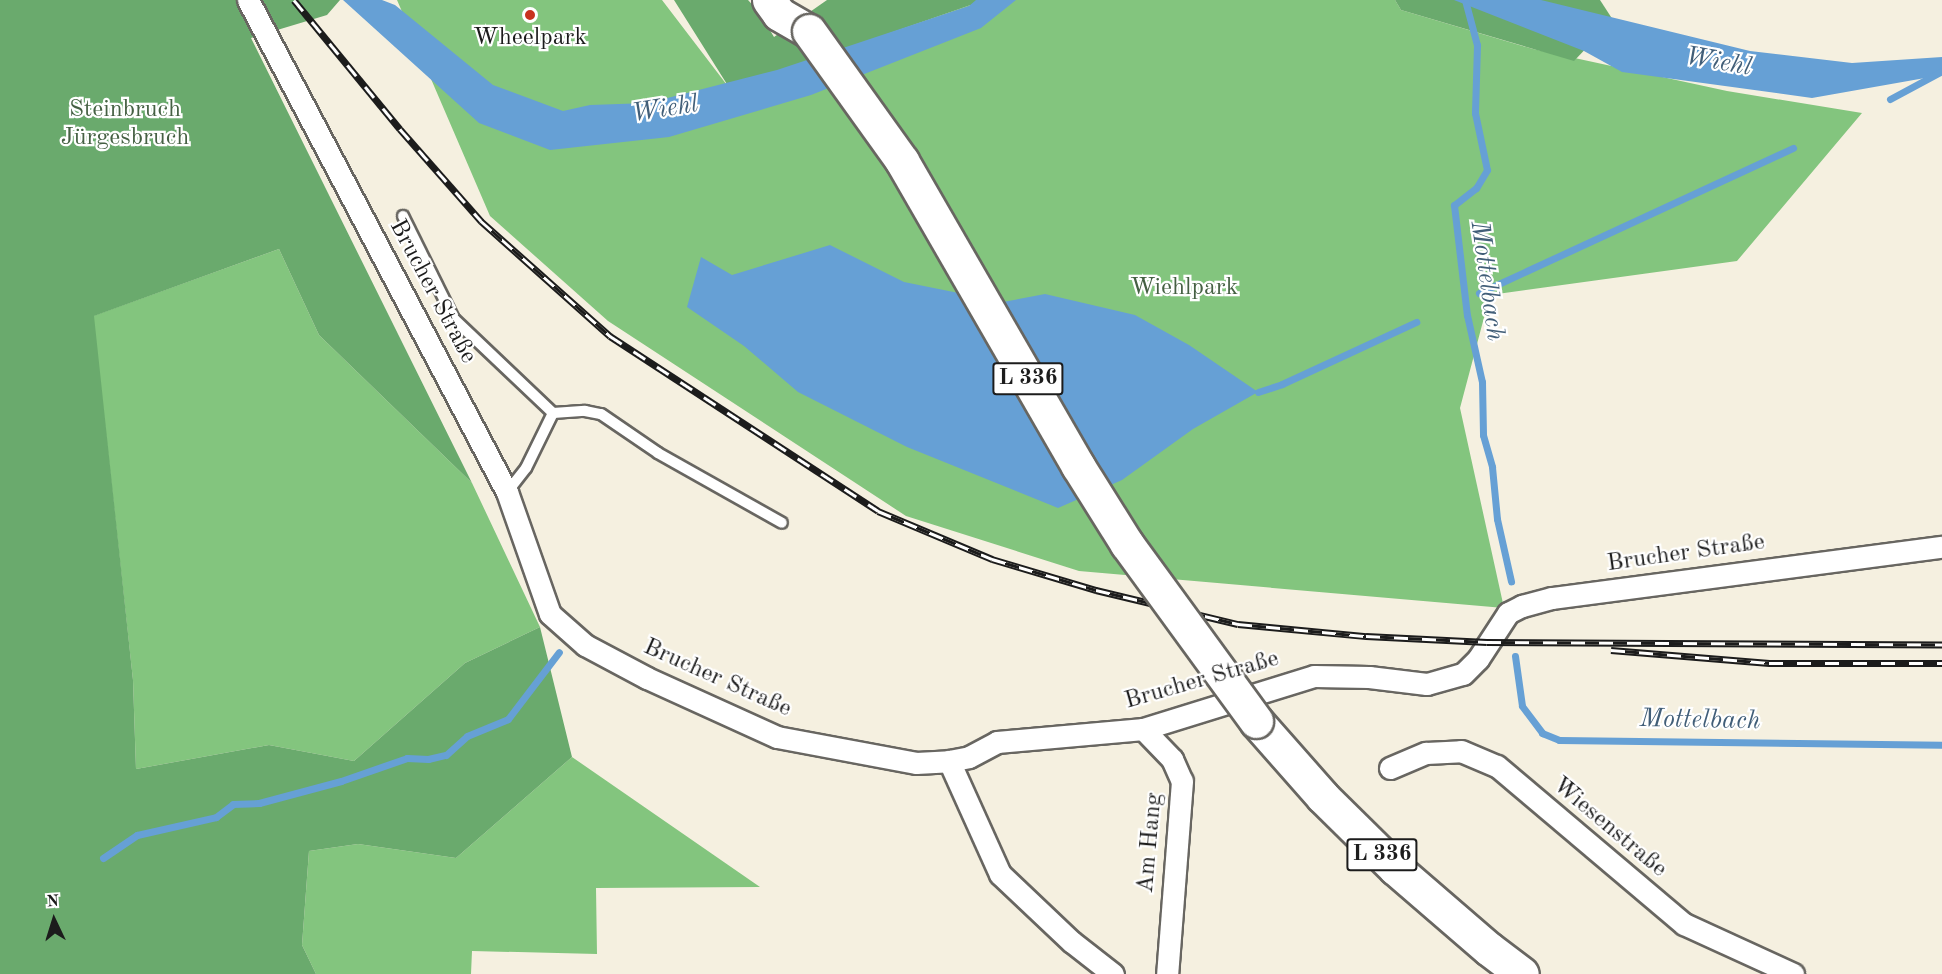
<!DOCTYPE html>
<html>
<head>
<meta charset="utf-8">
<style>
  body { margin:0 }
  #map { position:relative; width:1942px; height:974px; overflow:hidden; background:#f5f0e0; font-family:"Old Standard TT",serif }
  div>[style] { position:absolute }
  .green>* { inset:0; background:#83c57e }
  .forest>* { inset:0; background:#6aaa6d }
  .water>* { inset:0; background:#66a0d5 }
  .stream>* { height:7px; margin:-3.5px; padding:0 3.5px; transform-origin:3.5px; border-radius:3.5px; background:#66a0d5 }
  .roads { filter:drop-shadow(2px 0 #686661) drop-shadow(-2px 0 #686661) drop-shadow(0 2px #686661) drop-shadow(0 -2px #686661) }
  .service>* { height:10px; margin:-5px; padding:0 5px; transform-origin:5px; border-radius:5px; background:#fff }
  .minor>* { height:21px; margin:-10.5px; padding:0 10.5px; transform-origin:10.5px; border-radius:10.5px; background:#fff }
  .primary>* { height:33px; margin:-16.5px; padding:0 16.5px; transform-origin:16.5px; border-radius:16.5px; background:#fff }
  .rail>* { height:7px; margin-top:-3.5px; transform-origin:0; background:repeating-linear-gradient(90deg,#fff 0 14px,#1c1c1c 0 28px); box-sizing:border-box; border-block:2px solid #1c1c1c }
  .bridges { filter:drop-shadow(2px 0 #686661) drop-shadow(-2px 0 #686661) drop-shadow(0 2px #686661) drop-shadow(0 -2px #686661) }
  .primary-bridge>* { height:33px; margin:-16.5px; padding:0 16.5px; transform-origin:16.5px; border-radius:16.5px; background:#fff }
  .dots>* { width:16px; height:16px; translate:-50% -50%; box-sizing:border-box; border:3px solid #fff; border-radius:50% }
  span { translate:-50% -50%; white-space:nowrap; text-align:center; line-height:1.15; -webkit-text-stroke:4.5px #fff; paint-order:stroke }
  .shield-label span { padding:2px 4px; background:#fff; border:2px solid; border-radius:4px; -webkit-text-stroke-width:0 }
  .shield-label { font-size:22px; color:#1c1c1c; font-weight:700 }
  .poi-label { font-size:24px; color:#1c1c1c }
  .park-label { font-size:24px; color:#456043 }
  .street-label { font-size:24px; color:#1c1c1c }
  .water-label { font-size:26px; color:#415e78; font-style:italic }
  .north { position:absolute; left:24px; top:890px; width:60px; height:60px; -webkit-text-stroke:4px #fff; paint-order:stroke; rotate:356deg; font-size:16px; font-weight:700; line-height:24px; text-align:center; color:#1c1c1c }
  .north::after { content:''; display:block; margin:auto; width:21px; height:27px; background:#1c1c1c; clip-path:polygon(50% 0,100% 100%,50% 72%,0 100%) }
</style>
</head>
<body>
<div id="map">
  <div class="green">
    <i style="clip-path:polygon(397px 0,662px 0,730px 89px,985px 0,1395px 0,1401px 10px,1533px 49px,1727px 91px,1862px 113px,1737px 261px,1490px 295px,1460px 408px,1504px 608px,1079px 571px,906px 516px,608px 321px,490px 216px)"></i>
    <i style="clip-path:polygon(279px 249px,319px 335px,472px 483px,540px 627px,465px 663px,354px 761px,269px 745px,136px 769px,133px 680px,93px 316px)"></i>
    <i style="clip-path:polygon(572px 757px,760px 887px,596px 888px,597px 954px,472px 951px,471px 974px,316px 974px,302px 945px,309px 851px,358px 844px,456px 858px)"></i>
  </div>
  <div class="forest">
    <i style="clip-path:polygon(0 0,340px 0,327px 15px,251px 38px,472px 483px,319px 335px,279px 249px,94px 316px,133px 680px,136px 769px,269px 745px,354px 761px,465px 663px,540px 627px,572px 757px,456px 858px,358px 844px,309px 851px,302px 945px,316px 974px,0 974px)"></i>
    <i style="clip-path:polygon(674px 0,748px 0,759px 12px,774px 37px,827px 0,985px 0,730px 89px)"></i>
    <i style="clip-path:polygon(1395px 0,1600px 0,1613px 20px,1574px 61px,1401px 10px)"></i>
  </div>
  <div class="water">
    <i style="clip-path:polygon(343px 0,382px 0,395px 5px,493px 85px,563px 111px,590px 105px,648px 103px,777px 70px,969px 6px,976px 0,1016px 0,981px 28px,811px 95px,669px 137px,550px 150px,479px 123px)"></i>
    <i style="clip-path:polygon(1454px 0,1541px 0,1750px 51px,1852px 63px,1942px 57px,1942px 75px,1812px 98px,1622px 72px,1584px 51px)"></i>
    <i style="clip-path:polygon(830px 245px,904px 282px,1003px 302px,1045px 294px,1135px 315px,1189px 345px,1258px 392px,1193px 429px,1122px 480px,1058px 508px,907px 447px,798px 392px,744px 346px,687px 307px,701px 257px,732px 275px)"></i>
  </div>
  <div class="stream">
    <i style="left:1465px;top:0;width:47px;rotate:75.1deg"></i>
    <i style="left:1477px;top:45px;width:68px;rotate:91.7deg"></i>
    <i style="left:1475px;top:113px;width:58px;rotate:78.1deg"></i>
    <i style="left:1487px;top:170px;width:21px;rotate:121deg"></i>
    <i style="left:1476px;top:188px;width:28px;rotate:142deg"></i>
    <i style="left:1454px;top:205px;width:111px;rotate:83.3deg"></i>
    <i style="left:1467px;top:315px;width:69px;rotate:77.4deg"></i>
    <i style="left:1482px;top:382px;width:53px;rotate:88.9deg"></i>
    <i style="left:1483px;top:435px;width:33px;rotate:74deg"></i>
    <i style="left:1492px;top:467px;width:52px;rotate:84.5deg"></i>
    <i style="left:1497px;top:519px;width:64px;rotate:77.3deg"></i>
    <i style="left:1890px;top:99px;width:59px;rotate:-28.3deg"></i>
    <i style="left:1479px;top:293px;width:346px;rotate:-24.8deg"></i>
    <i style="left:1258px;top:392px;width:25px;rotate:-18deg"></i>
    <i style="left:1282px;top:384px;width:148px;rotate:-24.8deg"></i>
    <i style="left:1515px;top:656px;width:50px;rotate:82deg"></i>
    <i style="left:1522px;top:706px;width:34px;rotate:53deg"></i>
    <i style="left:1542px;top:733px;width:18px;rotate:22deg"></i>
    <i style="left:1559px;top:740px;width:383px;rotate:0.7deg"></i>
    <i style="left:103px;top:858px;width:41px;rotate:-34.1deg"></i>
    <i style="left:137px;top:835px;width:81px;rotate:-12.8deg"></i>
    <i style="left:216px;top:817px;width:21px;rotate:-37deg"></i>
    <i style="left:233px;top:804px;width:26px;rotate:-2deg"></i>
    <i style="left:259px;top:803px;width:85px;rotate:-15deg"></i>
    <i style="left:341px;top:781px;width:70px;rotate:-19.2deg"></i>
    <i style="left:407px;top:758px;width:21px;rotate:3deg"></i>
    <i style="left:428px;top:759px;width:18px;rotate:-13deg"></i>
    <i style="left:446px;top:755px;width:28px;rotate:-42deg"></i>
    <i style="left:467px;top:736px;width:44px;rotate:-22.5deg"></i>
    <i style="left:508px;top:719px;width:84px;rotate:-52.7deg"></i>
  </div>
  <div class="roads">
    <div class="service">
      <i style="left:403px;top:216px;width:115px;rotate:63.7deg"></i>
      <i style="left:454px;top:319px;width:137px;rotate:43.5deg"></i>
      <i style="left:553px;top:413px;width:61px;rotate:116.1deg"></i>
      <i style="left:526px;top:468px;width:31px;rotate:128deg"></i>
      <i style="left:553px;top:413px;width:32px;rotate:-4deg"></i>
      <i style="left:585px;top:411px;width:16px;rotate:11deg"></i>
      <i style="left:601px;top:414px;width:69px;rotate:34.4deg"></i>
      <i style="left:658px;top:453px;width:142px;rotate:29.4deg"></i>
    </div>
    <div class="minor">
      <i style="left:248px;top:0;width:556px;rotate:62.24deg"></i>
      <i style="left:507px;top:492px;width:129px;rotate:70.6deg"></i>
      <i style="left:550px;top:614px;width:47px;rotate:41.5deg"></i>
      <i style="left:585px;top:645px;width:70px;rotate:28deg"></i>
      <i style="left:647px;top:678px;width:143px;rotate:24.4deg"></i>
      <i style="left:777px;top:737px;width:141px;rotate:10.6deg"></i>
      <i style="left:916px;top:763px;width:33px;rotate:-3deg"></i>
      <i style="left:949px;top:761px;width:20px;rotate:-11deg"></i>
      <i style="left:969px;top:757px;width:32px;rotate:-28deg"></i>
      <i style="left:997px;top:742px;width:147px;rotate:-5.1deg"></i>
      <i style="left:1143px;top:729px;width:179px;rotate:-17.2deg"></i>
      <i style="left:1314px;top:676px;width:55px;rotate:1deg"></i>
      <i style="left:1369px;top:677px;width:58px;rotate:6.9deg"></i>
      <i style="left:1427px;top:684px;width:37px;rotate:-16deg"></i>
      <i style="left:1463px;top:674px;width:21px;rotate:-45deg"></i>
      <i style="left:1478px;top:659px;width:55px;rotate:-56.9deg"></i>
      <i style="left:1508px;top:613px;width:16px;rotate:-27deg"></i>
      <i style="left:1522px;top:606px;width:31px;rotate:-15deg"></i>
      <i style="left:1552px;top:598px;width:393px;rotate:-7.5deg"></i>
      <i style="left:1143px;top:729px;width:42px;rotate:46deg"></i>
      <i style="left:1172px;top:759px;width:24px;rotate:66deg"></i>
      <i style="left:1182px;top:781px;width:194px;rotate:94.4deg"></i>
      <i style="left:949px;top:761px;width:124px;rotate:65.7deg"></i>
      <i style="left:1000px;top:874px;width:99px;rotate:43.4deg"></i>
      <i style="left:1072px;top:942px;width:52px;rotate:38deg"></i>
      <i style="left:1390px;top:768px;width:39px;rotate:-23deg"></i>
      <i style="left:1426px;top:753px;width:35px;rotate:-3deg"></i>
      <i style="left:1461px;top:751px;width:39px;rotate:23deg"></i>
      <i style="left:1497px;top:766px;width:245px;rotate:40.2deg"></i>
      <i style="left:1684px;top:924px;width:120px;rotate:24.6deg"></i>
    </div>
    <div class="primary">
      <i style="left:769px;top:0;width:17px;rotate:54deg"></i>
      <i style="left:779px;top:14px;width:34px;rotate:30deg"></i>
      <i style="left:1256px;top:721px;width:101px;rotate:48.6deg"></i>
      <i style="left:1323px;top:797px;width:101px;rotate:44.6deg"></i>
      <i style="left:1395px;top:868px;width:124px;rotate:40.8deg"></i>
      <i style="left:1489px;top:949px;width:41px;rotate:37.1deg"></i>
    </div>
  </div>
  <div class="rail">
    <i style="left:294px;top:0;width:167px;rotate:50.6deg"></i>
    <i style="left:400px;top:129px;width:123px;rotate:48.6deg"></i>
    <i style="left:481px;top:221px;width:173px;rotate:41.7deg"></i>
    <i style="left:610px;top:336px;width:320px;rotate:33.1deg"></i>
    <i style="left:878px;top:511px;width:124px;rotate:22.8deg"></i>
    <i style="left:992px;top:559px;width:109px;rotate:16.6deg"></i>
    <i style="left:1096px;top:590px;width:146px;rotate:13.5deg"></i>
    <i style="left:1238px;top:624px;width:129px;rotate:5.4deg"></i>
    <i style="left:1366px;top:636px;width:121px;rotate:2.8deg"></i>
    <i style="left:1487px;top:642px;width:455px;rotate:0.3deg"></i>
    <i style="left:1611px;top:650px;width:159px;rotate:4.7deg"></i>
    <i style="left:1769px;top:663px;width:173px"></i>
  </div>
  <div class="bridges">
    <div class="primary-bridge">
      <i style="left:809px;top:31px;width:160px;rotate:54.4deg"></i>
      <i style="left:902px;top:161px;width:352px;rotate:60deg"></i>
      <i style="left:1078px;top:466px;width:92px;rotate:57.9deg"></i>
      <i style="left:1127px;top:544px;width:219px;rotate:53.9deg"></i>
    </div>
  </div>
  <div class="dots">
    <i style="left:530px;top:15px;background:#c8321e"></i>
  </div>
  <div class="shield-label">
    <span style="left:1028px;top:379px">L 336</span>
    <span style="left:1382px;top:855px">L 336</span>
  </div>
  <div class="poi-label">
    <span style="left:530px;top:39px">Wheelpark</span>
  </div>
  <div class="park-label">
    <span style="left:125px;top:125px">Steinbruch<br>Jürgesbruch</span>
    <span style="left:1184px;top:289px">Wiehlpark</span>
  </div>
  <div class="street-label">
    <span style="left:432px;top:292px;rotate:62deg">Brucher Straße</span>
    <span style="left:1686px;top:554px;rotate:-8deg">Brucher Straße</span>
    <span style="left:717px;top:679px;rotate:24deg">Brucher Straße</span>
    <span style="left:1202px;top:681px;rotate:-16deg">Brucher Straße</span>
    <span style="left:1609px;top:828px;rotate:40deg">Wiesenstraße</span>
    <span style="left:1151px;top:843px;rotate:-85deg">Am Hang</span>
  </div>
  <div class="water-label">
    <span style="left:1718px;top:63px;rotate:10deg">Wiehl</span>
    <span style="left:665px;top:110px;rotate:-9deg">Wiehl</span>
    <span style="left:1486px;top:281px;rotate:82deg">Mottelbach</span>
    <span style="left:1700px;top:721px;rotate:1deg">Mottelbach</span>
  </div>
  <div class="north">N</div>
</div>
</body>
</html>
